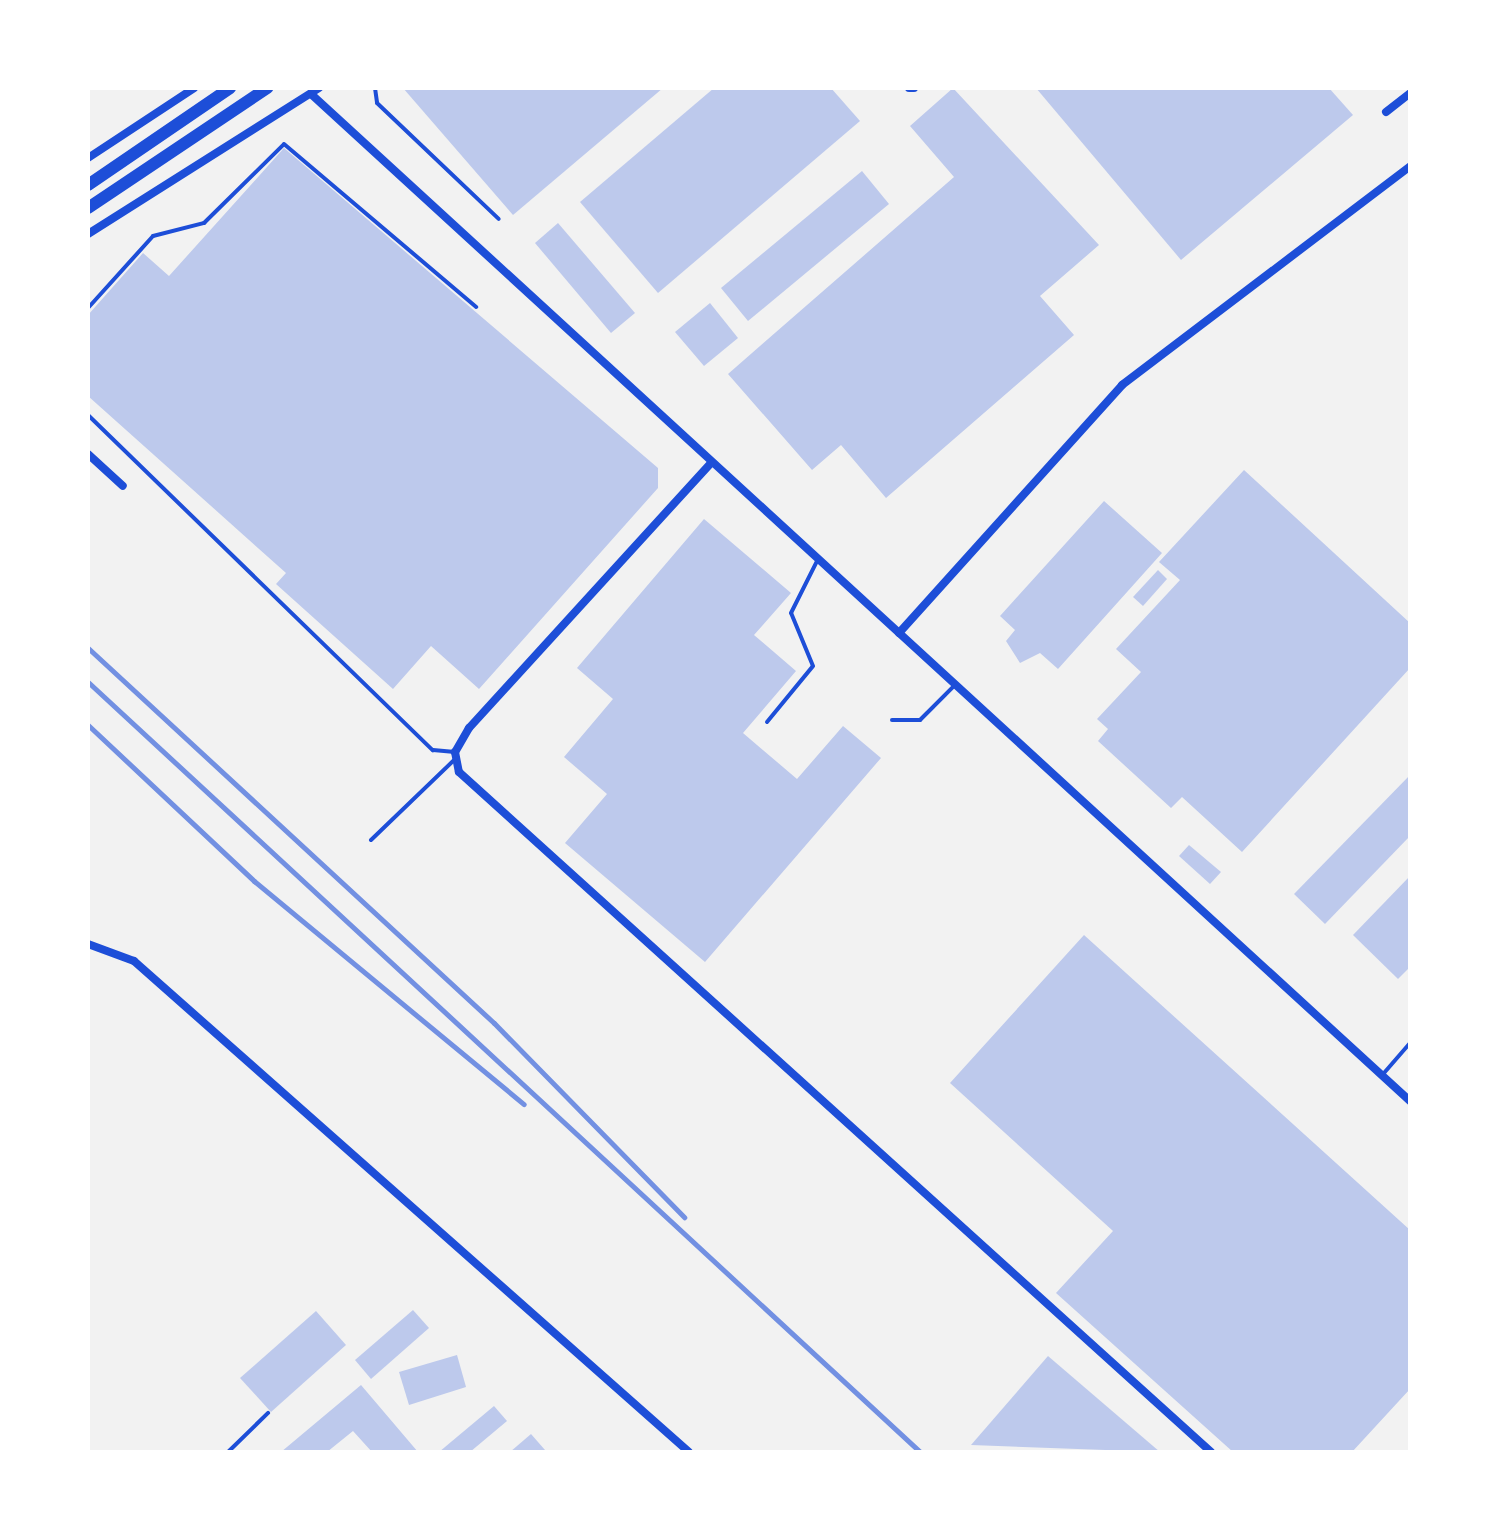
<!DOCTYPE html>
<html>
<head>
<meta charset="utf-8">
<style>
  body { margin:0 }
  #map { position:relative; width:1498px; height:1540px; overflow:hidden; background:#f2f2f2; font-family:"Public Sans",sans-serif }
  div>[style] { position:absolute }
  .building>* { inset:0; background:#bdc9ec }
  .service>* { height:4px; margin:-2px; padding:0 2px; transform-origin:2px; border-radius:2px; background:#1d4ed8 }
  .minor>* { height:8px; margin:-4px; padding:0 4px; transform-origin:4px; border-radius:4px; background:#1d4ed8 }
  .primary>* { height:12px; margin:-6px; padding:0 6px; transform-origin:6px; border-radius:6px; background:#1d4ed8 }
  .rail>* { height:5px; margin:-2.5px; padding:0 2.5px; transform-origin:2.5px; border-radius:2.5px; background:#7290e2 }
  span { translate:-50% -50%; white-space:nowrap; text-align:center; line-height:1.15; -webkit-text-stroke:9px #fff; paint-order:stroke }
  .frame { position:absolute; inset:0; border:90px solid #fff; pointer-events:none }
</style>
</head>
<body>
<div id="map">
  <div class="building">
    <i style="clip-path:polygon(403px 88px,663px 88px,513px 215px)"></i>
    <i style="clip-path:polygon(714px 88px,831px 88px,860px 121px,658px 293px,580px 202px)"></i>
    <i style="clip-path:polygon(953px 88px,1099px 245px,1040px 296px,1074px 335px,886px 498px,841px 445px,812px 470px,728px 374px,954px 177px,910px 126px)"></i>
    <i style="clip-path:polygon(1036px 88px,1329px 88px,1353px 115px,1181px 260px)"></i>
    <i style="clip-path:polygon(284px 148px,658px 468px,658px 488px,479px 689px,431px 646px,393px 689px,276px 584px,286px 573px,88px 396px,88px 315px,143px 253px,169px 276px)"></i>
    <i style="clip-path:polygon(862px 171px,889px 204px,748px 321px,721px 288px)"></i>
    <i style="clip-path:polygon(558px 223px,635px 313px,611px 333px,535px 243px)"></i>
    <i style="clip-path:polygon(710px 303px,738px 338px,704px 366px,675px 332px)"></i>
    <i style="clip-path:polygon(1244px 470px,1410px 623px,1410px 668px,1242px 852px,1182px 797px,1171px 808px,1098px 741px,1108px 729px,1097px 719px,1141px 672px,1116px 649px,1180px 580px,1159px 562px)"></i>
    <i style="clip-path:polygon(1104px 501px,1162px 553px,1058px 669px,1040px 653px,1020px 663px,1006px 641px,1015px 630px,1000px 616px)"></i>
    <i style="clip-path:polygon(704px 519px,791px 593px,754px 635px,796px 671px,743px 733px,797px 779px,843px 726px,881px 758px,705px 962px,565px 843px,607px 794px,564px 757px,613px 699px,577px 668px)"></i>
    <i style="clip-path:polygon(1158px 570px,1167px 579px,1143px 606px,1133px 597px)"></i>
    <i style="clip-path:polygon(1410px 775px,1410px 836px,1325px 924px,1294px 894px)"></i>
    <i style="clip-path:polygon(1189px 845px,1221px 872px,1210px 884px,1179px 856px)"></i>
    <i style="clip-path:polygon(1410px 876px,1410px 967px,1398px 979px,1353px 935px)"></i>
    <i style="clip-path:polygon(1084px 935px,1410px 1230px,1410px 1389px,1352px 1452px,1233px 1452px,1056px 1293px,1113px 1231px,950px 1083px)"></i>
    <i style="clip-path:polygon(413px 1310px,429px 1328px,371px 1379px,355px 1360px)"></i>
    <i style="clip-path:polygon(316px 1311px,346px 1345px,271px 1412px,240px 1378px)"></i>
    <i style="clip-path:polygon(457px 1355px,466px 1387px,409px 1405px,399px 1372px)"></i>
    <i style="clip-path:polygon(1048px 1356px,1160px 1452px,971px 1445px)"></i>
    <i style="clip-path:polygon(361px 1385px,418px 1452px,372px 1452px,353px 1431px,327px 1452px,281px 1452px)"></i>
    <i style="clip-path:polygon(494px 1406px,507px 1421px,470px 1452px,439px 1452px)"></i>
    <i style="clip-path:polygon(531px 1434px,545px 1450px,510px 1452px)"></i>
  </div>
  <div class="service">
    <i style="left:375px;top:88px;width:15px;rotate:82deg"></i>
    <i style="left:377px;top:103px;width:168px;rotate:43.6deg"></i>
    <i style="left:88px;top:308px;width:97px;rotate:-47.9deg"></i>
    <i style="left:153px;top:236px;width:53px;rotate:-14.3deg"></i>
    <i style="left:204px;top:223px;width:112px;rotate:-44.6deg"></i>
    <i style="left:284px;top:144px;width:252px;rotate:40.3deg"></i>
    <i style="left:88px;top:415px;width:481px;rotate:44.2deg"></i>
    <i style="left:433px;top:750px;width:22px;rotate:5deg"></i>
    <i style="left:892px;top:720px;width:28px"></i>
    <i style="left:920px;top:720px;width:51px;rotate:-45deg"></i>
    <i style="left:767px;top:722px;width:72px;rotate:-50.6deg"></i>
    <i style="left:813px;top:666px;width:57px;rotate:-112.5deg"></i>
    <i style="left:791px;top:613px;width:60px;rotate:-63.4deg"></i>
    <i style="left:371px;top:840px;width:115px;rotate:-43.9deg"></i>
    <i style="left:1384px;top:1073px;width:40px;rotate:-49deg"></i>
    <i style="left:228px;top:1452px;width:56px;rotate:-44.3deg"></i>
  </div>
  <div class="minor">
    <i style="left:909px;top:88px;width:5px"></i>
    <i style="left:311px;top:94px;width:1491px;rotate:42.5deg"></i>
    <i style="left:1386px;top:112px;width:31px;rotate:-38deg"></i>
    <i style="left:88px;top:158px;width:127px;rotate:-33.4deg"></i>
    <i style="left:88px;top:234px;width:273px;rotate:-32.3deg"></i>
    <i style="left:88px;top:454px;width:47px;rotate:42.4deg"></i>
    <i style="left:711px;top:463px;width:359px;rotate:132.4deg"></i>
    <i style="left:469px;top:728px;width:28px;rotate:120deg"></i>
    <i style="left:455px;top:752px;width:20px;rotate:79deg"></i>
    <i style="left:459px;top:772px;width:1014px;rotate:42.12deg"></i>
    <i style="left:899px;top:633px;width:334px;rotate:-48deg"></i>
    <i style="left:1122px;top:385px;width:362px;rotate:-37.2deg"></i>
    <i style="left:88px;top:944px;width:49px;rotate:20.3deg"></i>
    <i style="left:134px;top:961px;width:741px;rotate:41.5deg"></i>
  </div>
  <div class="primary">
    <i style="left:88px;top:185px;width:172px;rotate:-34.3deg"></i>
    <i style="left:88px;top:208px;width:216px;rotate:-33.8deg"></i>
  </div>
  <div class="rail">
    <i style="left:88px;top:648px;width:553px;rotate:42.73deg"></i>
    <i style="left:494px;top:1023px;width:272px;rotate:45.6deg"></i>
    <i style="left:88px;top:682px;width:1134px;rotate:42.78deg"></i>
    <i style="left:88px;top:725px;width:228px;rotate:43.2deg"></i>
    <i style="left:254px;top:881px;width:350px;rotate:39.6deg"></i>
  </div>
  <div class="frame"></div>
</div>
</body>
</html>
